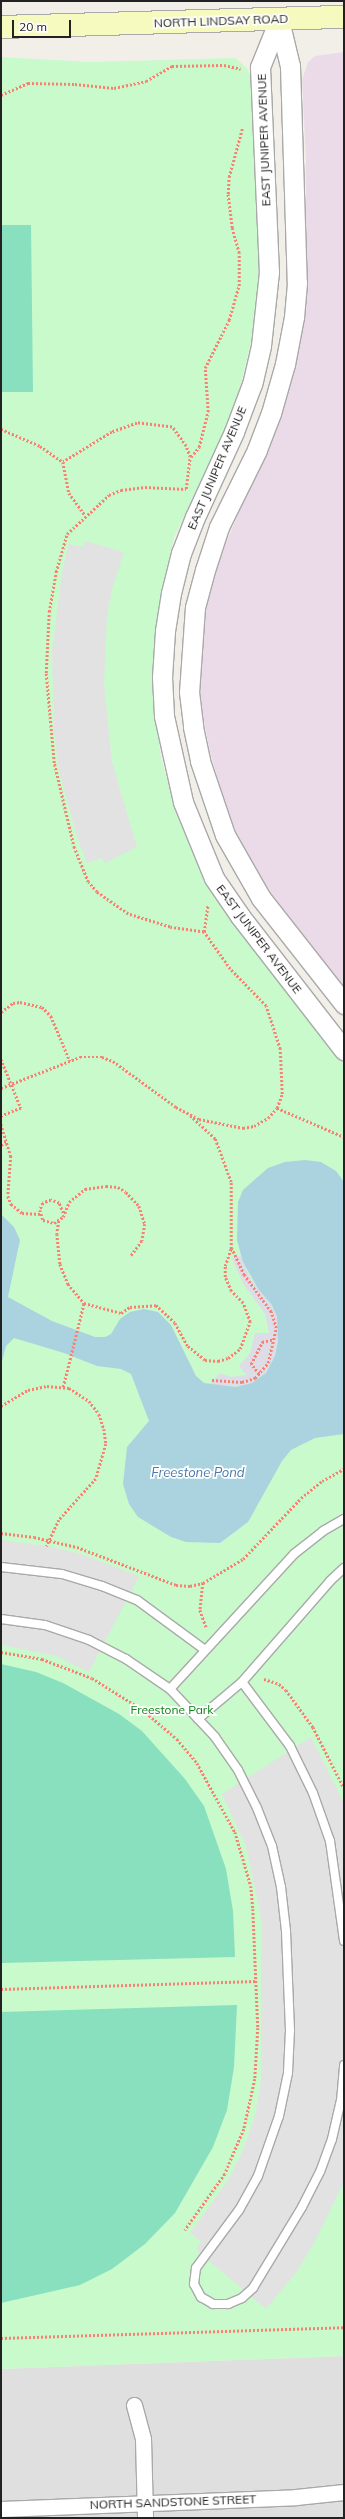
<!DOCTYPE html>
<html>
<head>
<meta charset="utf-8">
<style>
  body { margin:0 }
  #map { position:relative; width:345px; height:2519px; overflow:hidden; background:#f2efe9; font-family:Mulish,sans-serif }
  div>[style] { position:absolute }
  .residential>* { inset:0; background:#e0dfdf }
  .industrial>* { inset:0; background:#ebdbe8 }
  .park>* { inset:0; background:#c8facc }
  .pitch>* { inset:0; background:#88e0be }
  .parking>* { inset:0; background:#e2e2e2 }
  .plaza>* { inset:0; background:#dddde8 }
  .water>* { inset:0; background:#aad3df }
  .path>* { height:2.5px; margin-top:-1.25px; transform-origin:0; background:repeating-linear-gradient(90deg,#fa8072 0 2px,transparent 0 4px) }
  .roads { filter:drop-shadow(1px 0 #a9a9a9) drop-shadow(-1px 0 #a9a9a9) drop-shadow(0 1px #a9a9a9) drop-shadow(0 -1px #a9a9a9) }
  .service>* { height:8px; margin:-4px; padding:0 4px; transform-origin:4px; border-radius:4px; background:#fff }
  .minor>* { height:15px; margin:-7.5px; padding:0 7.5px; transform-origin:7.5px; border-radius:7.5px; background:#fff }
  .tertiary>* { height:19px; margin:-9.5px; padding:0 9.5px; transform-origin:9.5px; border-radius:9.5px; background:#fff }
  .secondary>* { height:22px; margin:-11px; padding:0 11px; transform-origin:11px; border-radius:11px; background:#f7fabf }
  span { translate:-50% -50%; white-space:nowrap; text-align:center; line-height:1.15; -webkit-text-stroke:3.5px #fff; paint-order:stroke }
  .street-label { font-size:12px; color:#222 }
  .park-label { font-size:12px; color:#0c8416 }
  .water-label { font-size:13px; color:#4a7aab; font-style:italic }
  .frame { position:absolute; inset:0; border:2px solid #222; pointer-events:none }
  .scale { position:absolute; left:12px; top:20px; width:59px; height:18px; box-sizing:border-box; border:2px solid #222; border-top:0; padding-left:5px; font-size:12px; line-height:14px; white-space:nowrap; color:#222; -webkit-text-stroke:3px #fff; paint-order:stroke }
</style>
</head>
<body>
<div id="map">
  <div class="residential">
    <i style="clip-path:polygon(344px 2356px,344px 2518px,1px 2518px,1px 2369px)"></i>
  </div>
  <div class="industrial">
    <i style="clip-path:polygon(344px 52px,344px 987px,272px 894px,242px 849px,228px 815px,210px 752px,201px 705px,201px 630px,216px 567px,241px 507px,271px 444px,291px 378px,302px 328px,306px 271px,306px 159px,302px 80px,308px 62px,315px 56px)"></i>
  </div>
  <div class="park">
    <i style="clip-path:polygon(1px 57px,91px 62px,235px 58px,247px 68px,252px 81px,259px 266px,255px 326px,236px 404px,174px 538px,162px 587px,154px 650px,153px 697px,161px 758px,175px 807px,195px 859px,228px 916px,344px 1065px,344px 2356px,1px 2369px)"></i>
  </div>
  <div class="pitch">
    <i style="clip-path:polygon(1px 225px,31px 225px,33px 392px,1px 392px)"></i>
    <i style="clip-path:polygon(1px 1664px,36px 1672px,63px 1683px,119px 1714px,142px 1731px,185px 1779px,204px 1806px,226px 1869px,233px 1911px,235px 1957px,1px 1963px)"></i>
    <i style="clip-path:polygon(237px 2005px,234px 2067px,227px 2110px,213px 2147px,175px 2213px,145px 2244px,112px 2269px,80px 2285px,1px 2303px,1px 2012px)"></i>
  </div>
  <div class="parking">
    <i style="clip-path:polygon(85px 541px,124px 552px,112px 589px,107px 617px,104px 684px,112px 762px,137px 847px,105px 863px,101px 858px,87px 863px,77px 837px,59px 771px,54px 731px,52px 652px,62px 572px,69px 544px,83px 547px)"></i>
    <i style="clip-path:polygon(1px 1540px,47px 1546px,81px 1554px,139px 1576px,89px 1672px,56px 1656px,1px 1645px)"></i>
    <i style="clip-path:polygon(311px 1737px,344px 1803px,344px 2182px,314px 2243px,295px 2274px,266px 2309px,196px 2250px,201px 2241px,190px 2233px,228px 2180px,244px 2148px,255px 2116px,261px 2080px,261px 1918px,246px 1846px,222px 1794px)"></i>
  </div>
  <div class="plaza">
    <i style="clip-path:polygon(241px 1255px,250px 1277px,272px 1305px,277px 1317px,278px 1341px,275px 1356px,266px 1373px,252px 1383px,236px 1387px,210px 1384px,220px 1373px,231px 1377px,246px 1375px,239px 1366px,250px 1353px,255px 1333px,269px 1333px,265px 1314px,244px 1285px,232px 1259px)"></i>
  </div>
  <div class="water">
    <i style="clip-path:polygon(305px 1160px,321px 1162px,336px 1171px,344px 1182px,344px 1434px,315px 1438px,291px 1450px,282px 1461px,248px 1522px,220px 1543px,186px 1542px,171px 1537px,138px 1517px,129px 1504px,123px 1484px,127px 1447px,149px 1421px,131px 1374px,121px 1369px,97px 1366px,64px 1353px,14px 1338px,6px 1346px,1px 1365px,1px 1214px,14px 1227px,20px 1240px,8px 1297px,52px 1321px,95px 1337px,105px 1337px,111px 1334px,120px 1319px,130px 1312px,144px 1309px,158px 1312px,171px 1325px,196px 1376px,204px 1383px,236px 1387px,252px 1383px,266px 1373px,275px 1356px,278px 1341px,277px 1317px,272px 1305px,259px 1290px,243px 1262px,237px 1240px,238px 1202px,243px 1190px,268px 1168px,285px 1162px)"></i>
  </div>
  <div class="path">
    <i style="left:1px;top:95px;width:30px;rotate:-24deg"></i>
    <i style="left:28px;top:83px;width:47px;rotate:1.2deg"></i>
    <i style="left:75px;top:84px;width:39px;rotate:6deg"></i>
    <i style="left:114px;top:88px;width:33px;rotate:-12deg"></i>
    <i style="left:146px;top:81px;width:30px;rotate:-30deg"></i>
    <i style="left:172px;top:66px;width:52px;rotate:-1.1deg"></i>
    <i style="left:224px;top:65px;width:17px;rotate:13deg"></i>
    <i style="left:1px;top:429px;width:43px;rotate:23.6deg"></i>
    <i style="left:40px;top:446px;width:28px;rotate:35deg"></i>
    <i style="left:63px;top:462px;width:32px;rotate:79deg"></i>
    <i style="left:69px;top:493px;width:27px;rotate:54deg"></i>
    <i style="left:191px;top:457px;width:13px;rotate:-51deg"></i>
    <i style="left:199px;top:447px;width:36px;rotate:-76deg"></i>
    <i style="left:208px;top:412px;width:44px;rotate:-93.9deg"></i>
    <i style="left:205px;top:368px;width:54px;rotate:-63.4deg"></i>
    <i style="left:229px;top:320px;width:35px;rotate:-74deg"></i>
    <i style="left:239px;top:286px;width:33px;rotate:-90deg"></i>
    <i style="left:239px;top:253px;width:26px;rotate:-106deg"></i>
    <i style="left:232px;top:228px;width:34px;rotate:-97deg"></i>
    <i style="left:228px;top:194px;width:17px;rotate:-87deg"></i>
    <i style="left:229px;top:177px;width:50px;rotate:-74.8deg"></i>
    <i style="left:204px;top:932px;width:27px;rotate:-82deg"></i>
    <i style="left:1px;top:1012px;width:15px;rotate:-37deg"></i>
    <i style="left:13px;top:1003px;width:7px;rotate:-8deg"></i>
    <i style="left:20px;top:1002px;width:23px;rotate:13deg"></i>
    <i style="left:42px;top:1007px;width:13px;rotate:45deg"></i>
    <i style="left:51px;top:1016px;width:49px;rotate:67.1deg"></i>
    <i style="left:1px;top:1059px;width:53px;rotate:67.8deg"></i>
    <i style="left:21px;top:1108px;width:22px;rotate:158deg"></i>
    <i style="left:1px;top:1088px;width:85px;rotate:-21.4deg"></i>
    <i style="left:80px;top:1057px;width:22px"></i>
    <i style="left:102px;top:1057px;width:12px;rotate:20deg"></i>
    <i style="left:113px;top:1061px;width:78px;rotate:36.1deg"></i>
    <i style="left:176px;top:1107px;width:26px;rotate:28deg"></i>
    <i style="left:199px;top:1119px;width:45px;rotate:11.6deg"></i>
    <i style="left:243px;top:1128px;width:11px;rotate:-10deg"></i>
    <i style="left:254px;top:1126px;width:16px;rotate:-30deg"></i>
    <i style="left:268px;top:1118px;width:13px;rotate:-48deg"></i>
    <i style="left:277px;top:1108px;width:15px;rotate:-70deg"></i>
    <i style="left:282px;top:1094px;width:45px;rotate:-92.5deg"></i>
    <i style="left:280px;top:1049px;width:45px;rotate:-108deg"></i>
    <i style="left:266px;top:1006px;width:52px;rotate:-134.2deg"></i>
    <i style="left:230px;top:969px;width:45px;rotate:-125.1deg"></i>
    <i style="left:204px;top:932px;width:34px;rotate:-172deg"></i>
    <i style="left:170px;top:927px;width:44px;rotate:-162.8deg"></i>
    <i style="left:128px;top:914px;width:38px;rotate:-145deg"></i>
    <i style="left:97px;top:892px;width:13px;rotate:-132deg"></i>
    <i style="left:88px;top:882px;width:37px;rotate:-112deg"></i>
    <i style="left:74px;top:848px;width:87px;rotate:-103.2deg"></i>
    <i style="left:54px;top:763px;width:90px;rotate:-95.1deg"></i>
    <i style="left:46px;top:673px;width:61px;rotate:-87.2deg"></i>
    <i style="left:49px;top:612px;width:41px;rotate:-80.1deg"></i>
    <i style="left:56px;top:572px;width:40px;rotate:-74deg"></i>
    <i style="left:67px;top:534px;width:57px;rotate:-42.9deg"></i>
    <i style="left:109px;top:495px;width:13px;rotate:-23deg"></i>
    <i style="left:121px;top:490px;width:24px;rotate:-7deg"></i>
    <i style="left:145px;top:487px;width:41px;rotate:2.8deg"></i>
    <i style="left:186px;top:489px;width:32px;rotate:-83deg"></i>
    <i style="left:190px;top:457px;width:12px;rotate:-110deg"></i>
    <i style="left:186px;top:446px;width:24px;rotate:-126deg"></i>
    <i style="left:172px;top:427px;width:35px;rotate:-173deg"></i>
    <i style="left:137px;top:423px;width:27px;rotate:160deg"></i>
    <i style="left:112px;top:432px;width:57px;rotate:148.5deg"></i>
    <i style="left:277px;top:1108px;width:73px;rotate:23.4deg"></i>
    <i style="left:1px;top:1124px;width:34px;rotate:73deg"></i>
    <i style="left:11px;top:1156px;width:40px;rotate:94.3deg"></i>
    <i style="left:8px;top:1196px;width:9px;rotate:69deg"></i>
    <i style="left:11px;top:1204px;width:14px;rotate:39deg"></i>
    <i style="left:22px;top:1213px;width:18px;rotate:3deg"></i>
    <i style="left:1px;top:1145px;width:7px;rotate:-34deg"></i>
    <i style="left:63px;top:1213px;width:11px;rotate:-112deg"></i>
    <i style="left:59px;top:1203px;width:9px;rotate:-159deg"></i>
    <i style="left:51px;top:1200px;width:9px;rotate:159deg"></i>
    <i style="left:43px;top:1203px;width:8px;rotate:113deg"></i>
    <i style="left:40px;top:1210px;width:10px;rotate:73deg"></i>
    <i style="left:43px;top:1220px;width:11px;rotate:15deg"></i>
    <i style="left:54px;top:1223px;width:11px;rotate:-34deg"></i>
    <i style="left:63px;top:1217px;width:16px;rotate:-68deg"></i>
    <i style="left:69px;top:1202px;width:21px;rotate:-39deg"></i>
    <i style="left:85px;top:1189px;width:21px;rotate:-8deg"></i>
    <i style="left:106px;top:1186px;width:12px;rotate:5deg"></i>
    <i style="left:118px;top:1187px;width:9px;rotate:32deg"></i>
    <i style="left:126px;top:1192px;width:19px;rotate:47deg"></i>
    <i style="left:139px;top:1206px;width:19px;rotate:72deg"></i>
    <i style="left:145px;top:1224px;width:17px;rotate:100deg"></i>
    <i style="left:142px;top:1241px;width:19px;rotate:126deg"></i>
    <i style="left:59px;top:1221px;width:13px;rotate:99deg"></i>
    <i style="left:57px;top:1234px;width:30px;rotate:84deg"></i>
    <i style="left:60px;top:1264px;width:22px;rotate:68deg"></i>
    <i style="left:68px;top:1284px;width:25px;rotate:50deg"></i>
    <i style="left:84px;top:1303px;width:38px;rotate:15deg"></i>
    <i style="left:121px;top:1313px;width:11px;rotate:-34deg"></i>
    <i style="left:130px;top:1307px;width:26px;rotate:-4deg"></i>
    <i style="left:156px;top:1305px;width:26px;rotate:43deg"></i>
    <i style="left:175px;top:1323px;width:26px;rotate:61deg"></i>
    <i style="left:188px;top:1346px;width:22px;rotate:39deg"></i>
    <i style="left:205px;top:1360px;width:13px;rotate:4deg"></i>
    <i style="left:218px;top:1361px;width:10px;rotate:-17deg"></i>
    <i style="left:228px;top:1358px;width:15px;rotate:-37deg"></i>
    <i style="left:240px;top:1349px;width:29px;rotate:-70deg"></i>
    <i style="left:250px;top:1322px;width:20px;rotate:-110deg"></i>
    <i style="left:243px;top:1303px;width:17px;rotate:-135deg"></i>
    <i style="left:231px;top:1291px;width:15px;rotate:-113deg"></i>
    <i style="left:225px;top:1277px;width:11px;rotate:-90deg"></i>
    <i style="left:225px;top:1266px;width:18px;rotate:-71deg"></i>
    <i style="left:231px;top:1249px;width:67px;rotate:-90deg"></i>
    <i style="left:231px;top:1182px;width:46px;rotate:-110.4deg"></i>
    <i style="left:215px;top:1139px;width:34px;rotate:-137deg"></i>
    <i style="left:259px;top:1374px;width:13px;rotate:-129deg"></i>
    <i style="left:251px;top:1364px;width:25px;rotate:-63deg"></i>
    <i style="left:262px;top:1342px;width:12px;rotate:-14deg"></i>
    <i style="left:212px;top:1380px;width:30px;rotate:4deg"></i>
    <i style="left:242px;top:1382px;width:14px;rotate:-17deg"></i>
    <i style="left:255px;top:1378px;width:20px;rotate:-49deg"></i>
    <i style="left:268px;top:1363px;width:36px;rotate:-77deg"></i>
    <i style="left:276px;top:1328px;width:17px;rotate:-107deg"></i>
    <i style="left:271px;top:1312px;width:46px;rotate:-126.1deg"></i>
    <i style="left:244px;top:1275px;width:29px;rotate:-115deg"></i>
    <i style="left:63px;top:1387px;width:87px;rotate:-76deg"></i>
    <i style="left:1px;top:1406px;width:31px;rotate:-31deg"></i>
    <i style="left:28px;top:1390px;width:19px;rotate:-12deg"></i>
    <i style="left:47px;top:1386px;width:22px;rotate:5deg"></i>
    <i style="left:69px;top:1388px;width:24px;rotate:33deg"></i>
    <i style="left:89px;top:1401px;width:16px;rotate:52deg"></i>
    <i style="left:99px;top:1414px;width:16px;rotate:72deg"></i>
    <i style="left:104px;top:1429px;width:15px;rotate:82deg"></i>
    <i style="left:106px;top:1444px;width:36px;rotate:106deg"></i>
    <i style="left:96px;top:1479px;width:55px;rotate:132.1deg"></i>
    <i style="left:59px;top:1520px;width:29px;rotate:115deg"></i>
    <i style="left:1px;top:1533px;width:33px;rotate:7deg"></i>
    <i style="left:34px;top:1537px;width:44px;rotate:13.1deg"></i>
    <i style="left:77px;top:1547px;width:106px;rotate:21deg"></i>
    <i style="left:176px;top:1585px;width:14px;rotate:4deg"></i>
    <i style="left:190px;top:1586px;width:13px;rotate:-13deg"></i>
    <i style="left:203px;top:1583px;width:47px;rotate:-31deg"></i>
    <i style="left:243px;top:1559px;width:84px;rotate:-46.4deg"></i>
    <i style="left:301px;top:1498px;width:27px;rotate:-39deg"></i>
    <i style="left:322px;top:1481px;width:25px;rotate:-29deg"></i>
    <i style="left:203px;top:1583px;width:27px;rotate:96deg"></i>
    <i style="left:200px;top:1610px;width:20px;rotate:70deg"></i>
    <i style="left:1px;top:1652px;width:42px;rotate:9.7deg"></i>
    <i style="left:42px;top:1659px;width:53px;rotate:20.8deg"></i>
    <i style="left:92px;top:1678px;width:60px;rotate:32.1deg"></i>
    <i style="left:143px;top:1710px;width:45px;rotate:40.5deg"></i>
    <i style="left:177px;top:1739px;width:31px;rotate:50deg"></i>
    <i style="left:197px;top:1763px;width:79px;rotate:61.2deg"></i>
    <i style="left:235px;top:1832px;width:56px;rotate:73.5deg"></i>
    <i style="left:251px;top:1886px;width:23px;rotate:85deg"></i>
    <i style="left:253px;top:1909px;width:119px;rotate:87.6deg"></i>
    <i style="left:258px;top:2028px;width:51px;rotate:93.4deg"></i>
    <i style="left:255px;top:2079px;width:51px;rotate:102.4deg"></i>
    <i style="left:244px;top:2129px;width:49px;rotate:112.9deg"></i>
    <i style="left:225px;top:2174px;width:69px;rotate:125.5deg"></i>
    <i style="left:264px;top:1679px;width:16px;rotate:18deg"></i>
    <i style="left:279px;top:1684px;width:9px;rotate:41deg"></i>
    <i style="left:286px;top:1690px;width:46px;rotate:53.9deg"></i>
    <i style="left:313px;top:1727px;width:68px;rotate:63.1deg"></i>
    <i style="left:1px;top:1989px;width:256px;rotate:-1.8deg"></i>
    <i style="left:1px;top:2338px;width:343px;rotate:-1.8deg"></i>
  </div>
  <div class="roads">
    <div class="service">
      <i style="left:1px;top:1567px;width:61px;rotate:6.5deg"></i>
      <i style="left:62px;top:1574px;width:42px;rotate:16.7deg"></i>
      <i style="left:102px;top:1586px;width:38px;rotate:22deg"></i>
      <i style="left:137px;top:1600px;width:84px;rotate:36.3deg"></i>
      <i style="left:1px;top:1619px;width:44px;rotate:7.8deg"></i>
      <i style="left:45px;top:1625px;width:46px;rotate:18.8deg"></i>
      <i style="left:89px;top:1640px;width:42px;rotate:27.2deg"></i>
      <i style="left:126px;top:1659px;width:53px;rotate:34.3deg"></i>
      <i style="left:170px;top:1689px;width:66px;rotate:46.8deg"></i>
      <i style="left:215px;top:1737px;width:40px;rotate:55.1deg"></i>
      <i style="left:238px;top:1770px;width:42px;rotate:63.4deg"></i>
      <i style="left:257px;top:1808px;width:41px;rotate:68.5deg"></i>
      <i style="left:272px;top:1846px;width:42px;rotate:77.6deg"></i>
      <i style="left:281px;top:1887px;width:44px;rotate:83.5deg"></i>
      <i style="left:286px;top:1931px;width:99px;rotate:87.7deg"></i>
      <i style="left:290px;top:2030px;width:43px;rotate:92.7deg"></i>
      <i style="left:288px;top:2073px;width:44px;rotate:101.8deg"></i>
      <i style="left:279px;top:2116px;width:64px;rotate:109.3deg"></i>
      <i style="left:258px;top:2176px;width:39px;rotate:119deg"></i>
      <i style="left:239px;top:2210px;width:72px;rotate:126.6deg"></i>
      <i style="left:196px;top:2268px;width:16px;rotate:97deg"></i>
      <i style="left:194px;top:2284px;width:15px;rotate:62deg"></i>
      <i style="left:201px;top:2297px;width:14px;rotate:30deg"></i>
      <i style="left:213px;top:2304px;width:15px"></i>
      <i style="left:228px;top:2304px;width:15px;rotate:-23deg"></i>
      <i style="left:242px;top:2298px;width:15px;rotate:-42deg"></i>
      <i style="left:253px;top:2288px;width:95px;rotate:-58.8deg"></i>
      <i style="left:302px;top:2207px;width:39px;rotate:-63deg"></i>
      <i style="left:320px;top:2172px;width:35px;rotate:-70deg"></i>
      <i style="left:332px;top:2139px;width:39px;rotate:-77deg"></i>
      <i style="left:341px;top:2101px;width:36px;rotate:-85deg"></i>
      <i style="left:242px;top:1682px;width:80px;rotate:53.1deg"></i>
      <i style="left:290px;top:1746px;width:52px;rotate:63.9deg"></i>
      <i style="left:313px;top:1793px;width:51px;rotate:70.5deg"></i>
      <i style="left:330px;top:1841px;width:101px;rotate:82deg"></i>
      <i style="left:170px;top:1689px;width:183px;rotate:-47.4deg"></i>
      <i style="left:294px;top:1554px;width:37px;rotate:-38deg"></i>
      <i style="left:323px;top:1531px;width:24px;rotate:-30deg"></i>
      <i style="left:198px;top:1719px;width:57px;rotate:-40.1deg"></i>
      <i style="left:242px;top:1682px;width:134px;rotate:-48.9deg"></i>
      <i style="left:330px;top:1581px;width:19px;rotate:-43deg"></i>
    </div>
    <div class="minor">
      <i style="left:134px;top:2405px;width:35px;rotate:75deg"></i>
      <i style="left:143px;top:2439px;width:79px;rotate:88.5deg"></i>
      <i style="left:1px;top:2509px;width:295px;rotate:-2.3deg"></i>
      <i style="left:296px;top:2497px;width:48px;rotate:-5.9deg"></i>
    </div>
    <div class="tertiary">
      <i style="left:279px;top:20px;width:51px;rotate:112deg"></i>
      <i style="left:260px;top:67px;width:205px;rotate:87.5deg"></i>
      <i style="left:269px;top:272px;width:74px;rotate:96.2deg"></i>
      <i style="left:261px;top:346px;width:39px;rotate:103deg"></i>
      <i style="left:252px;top:384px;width:51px;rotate:110.6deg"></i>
      <i style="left:234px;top:432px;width:94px;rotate:114.6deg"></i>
      <i style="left:195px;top:517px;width:39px;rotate:111deg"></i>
      <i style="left:181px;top:553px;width:41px;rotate:104deg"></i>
      <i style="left:171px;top:593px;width:38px;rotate:99deg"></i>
      <i style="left:165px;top:631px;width:46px;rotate:93.7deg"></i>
      <i style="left:162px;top:677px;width:39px;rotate:87deg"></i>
      <i style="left:164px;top:716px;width:88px;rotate:77.5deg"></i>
      <i style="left:183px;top:802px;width:82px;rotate:67.8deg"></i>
      <i style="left:214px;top:878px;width:46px;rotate:55.6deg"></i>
      <i style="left:240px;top:916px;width:170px;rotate:52.2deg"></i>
      <i style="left:279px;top:20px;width:47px;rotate:76.6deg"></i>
      <i style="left:290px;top:66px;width:217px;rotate:88.2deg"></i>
      <i style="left:297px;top:283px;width:34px;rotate:95deg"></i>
      <i style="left:294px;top:317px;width:48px;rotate:100.8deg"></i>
      <i style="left:285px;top:364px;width:51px;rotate:105.9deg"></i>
      <i style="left:271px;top:413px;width:40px;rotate:111deg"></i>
      <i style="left:257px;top:450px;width:86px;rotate:116.3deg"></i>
      <i style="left:219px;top:527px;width:45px;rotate:108deg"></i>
      <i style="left:205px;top:570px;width:38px;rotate:105deg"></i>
      <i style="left:195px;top:607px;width:85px;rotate:94deg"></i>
      <i style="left:189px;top:692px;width:35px;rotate:83deg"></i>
      <i style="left:193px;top:727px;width:35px;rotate:78deg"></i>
      <i style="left:200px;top:761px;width:78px;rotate:71.3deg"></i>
      <i style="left:225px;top:835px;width:73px;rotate:60.3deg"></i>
      <i style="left:261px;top:898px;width:135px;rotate:51.9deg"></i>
    </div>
    <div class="secondary">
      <i style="left:1px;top:27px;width:343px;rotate:-1.7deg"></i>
    </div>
  </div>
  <div class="street-label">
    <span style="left:221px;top:21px;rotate:-2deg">NORTH LINDSAY ROAD</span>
    <span style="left:264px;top:140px;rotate:-92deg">EAST JUNIPER AVENUE</span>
    <span style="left:217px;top:468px;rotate:-67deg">EAST JUNIPER AVENUE</span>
    <span style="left:259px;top:939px;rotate:53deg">EAST JUNIPER AVENUE</span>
    <span style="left:173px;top:2502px;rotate:-2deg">NORTH SANDSTONE STREET</span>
  </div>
  <div class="park-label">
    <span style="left:172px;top:1710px">Freestone Park</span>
  </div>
  <div class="water-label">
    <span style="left:198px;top:1472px">Freestone Pond</span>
  </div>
  <div class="frame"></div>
  <div class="scale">20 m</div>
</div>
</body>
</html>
